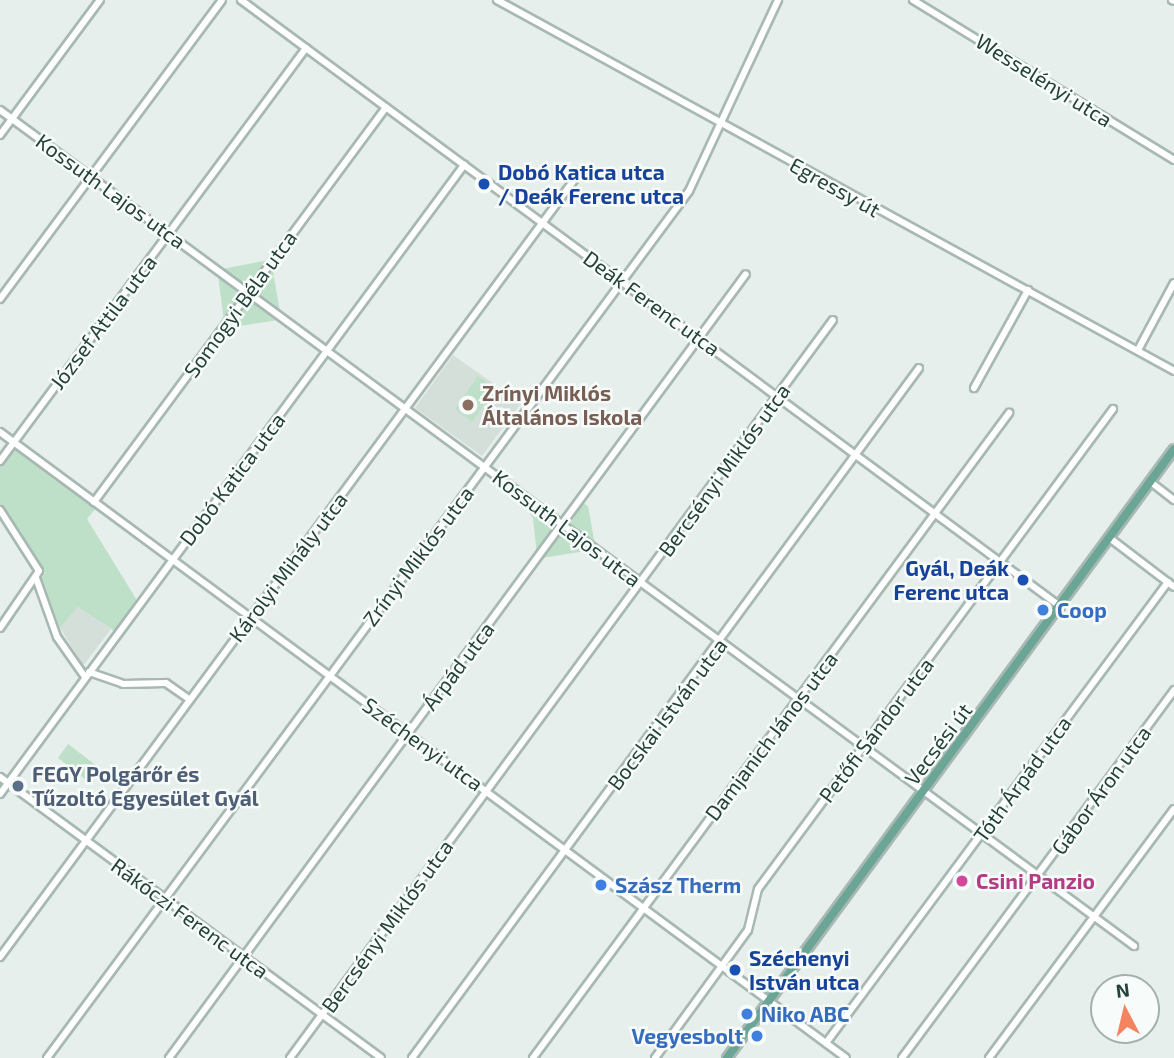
<!DOCTYPE html>
<html>
<head>
<meta charset="utf-8">
<style>
  body { margin:0 }
  #map { position:relative; width:1174px; height:1058px; overflow:hidden; background:#e6efeb; font-family:"Exo 2",sans-serif }
  div>[style] { position:absolute }
  .built>* { inset:0; background:#d4dfda }
  .green>* { inset:0; background:#bfe0c8 }
  .roads { filter:drop-shadow(2px 0 #a8b8b2) drop-shadow(-2px 0 #a8b8b2) drop-shadow(0 2px #a8b8b2) drop-shadow(0 -2px #a8b8b2) }
  .minor>* { height:6px; margin:-3px; padding:0 3px; transform-origin:3px; border-radius:3px; background:#fff }
  .major>* { height:8px; margin:-4px; padding:0 4px; transform-origin:4px; border-radius:4px; background:#6aa596 }
  .dots>* { width:19px; height:19px; translate:-50% -50%; box-sizing:border-box; border:4px solid #f7fbf9; border-radius:50% }
  span { translate:-50% -50%; white-space:nowrap; text-align:center; line-height:1.15; -webkit-text-stroke:5px #f7fbf9; paint-order:stroke }
  .street-label { font-size:21px; color:#24423a }
  .transit-label { font-size:21px; color:#164399; font-weight:700 }
  .left { translate:0 -50%; text-align:left }
  .right { translate:-100% -50%; text-align:right }
  .education-label { font-size:21px; color:#785e54; font-weight:700 }
  .shop-label { font-size:21px; color:#366cbe; font-weight:700 }
  .service-label { font-size:21px; color:#4e5e75; font-weight:700 }
  .hotel-label { font-size:21px; color:#b23c85; font-weight:700 }
  .north { position:absolute; left:1090px; top:974px; width:70px; height:70px; box-sizing:border-box; background:#f7fbf9; border:2px solid #a3b1ad; border-radius:50%; rotate:353deg; font-size:19px; font-weight:700; line-height:28px; text-align:center; color:#24423a }
  .north::after { content:''; display:block; margin:auto; width:24px; height:32px; background:#f4845f; clip-path:polygon(50% 0,100% 100%,50% 72%,0 100%) }
</style>
</head>
<body>
<div id="map">
  <div class="built">
    <i style="clip-path:polygon(453px 355px,521px 403px,482px 456px,415px 408px)"></i>
    <i style="clip-path:polygon(78px 607px,111px 629px,83px 666px,60px 628px)"></i>
  </div>
  <div class="green">
    <i style="clip-path:polygon(269px 260px,250px 286px,245px 287px,222px 269px)"></i>
    <i style="clip-path:polygon(272px 266px,280px 312px,254px 290px)"></i>
    <i style="clip-path:polygon(218px 275px,241px 296px,224px 321px)"></i>
    <i style="clip-path:polygon(247px 299px,250px 299px,278px 320px,227px 328px)"></i>
    <i style="clip-path:polygon(478px 376px,496px 389px,472px 422px,455px 409px)"></i>
    <i style="clip-path:polygon(13px 446px,96px 508px,87px 519px,138px 602px,116px 632px,78px 607px,60px 628px,41px 579px,45px 573px,0 506px,0 464px)"></i>
    <i style="clip-path:polygon(528px 503px,555px 523px,537px 555px,533px 518px,525px 507px)"></i>
    <i style="clip-path:polygon(583px 503px,588px 506px,595px 545px,569px 526px)"></i>
    <i style="clip-path:polygon(565px 531px,592px 550px,542px 558px,560px 532px)"></i>
    <i style="clip-path:polygon(68px 744px,101px 769px,90px 783px,58px 758px)"></i>
  </div>
  <div class="roads">
    <div class="minor">
      <i style="left:241px;top:0;width:1020px;rotate:36.51deg"></i>
      <i style="left:497px;top:0;width:772px;rotate:28.72deg"></i>
      <i style="left:913px;top:0;width:306px;rotate:31.5deg"></i>
      <i style="left:1172px;top:0;width:2px;rotate:27deg"></i>
      <i style="left:0;top:110px;width:1409px;rotate:36.4deg"></i>
      <i style="left:0;top:135px;width:168px;rotate:-53.5deg"></i>
      <i style="left:0;top:299px;width:372px;rotate:-53.4deg"></i>
      <i style="left:1138px;top:350px;width:76px;rotate:-61.8deg"></i>
      <i style="left:974px;top:388px;width:112px;rotate:-61.1deg"></i>
      <i style="left:0;top:432px;width:1052px;rotate:36.5deg"></i>
      <i style="left:0;top:461px;width:514px;rotate:-53.46deg"></i>
      <i style="left:1152px;top:483px;width:28px;rotate:38deg"></i>
      <i style="left:94px;top:502px;width:491px;rotate:-53.5deg"></i>
      <i style="left:0;top:510px;width:72px;rotate:57.4deg"></i>
      <i style="left:39px;top:571px;width:69px;rotate:124.4deg"></i>
      <i style="left:1111px;top:539px;width:79px;rotate:37.3deg"></i>
      <i style="left:36px;top:578px;width:63px;rotate:70.4deg"></i>
      <i style="left:57px;top:637px;width:49px;rotate:55deg"></i>
      <i style="left:89px;top:672px;width:36px;rotate:19deg"></i>
      <i style="left:123px;top:684px;width:43px;rotate:-1.3deg"></i>
      <i style="left:166px;top:683px;width:29px;rotate:35deg"></i>
      <i style="left:0;top:777px;width:473px;rotate:36.4deg"></i>
      <i style="left:0;top:794px;width:782px;rotate:-53.58deg"></i>
      <i style="left:0;top:957px;width:971px;rotate:-53.54deg"></i>
      <i style="left:826px;top:1043px;width:574px;rotate:-53.43deg"></i>
      <i style="left:47px;top:1058px;width:1079px;rotate:-53.48deg"></i>
      <i style="left:689px;top:191px;width:211px;rotate:-65deg"></i>
      <i style="left:169px;top:1058px;width:973px;rotate:-53.65deg"></i>
      <i style="left:290px;top:1058px;width:916px;rotate:-53.66deg"></i>
      <i style="left:412px;top:1058px;width:856px;rotate:-53.69deg"></i>
      <i style="left:533px;top:1058px;width:802px;rotate:-53.57deg"></i>
      <i style="left:655px;top:1058px;width:158px;rotate:-54deg"></i>
      <i style="left:748px;top:930px;width:42px;rotate:-76.3deg"></i>
      <i style="left:758px;top:889px;width:597px;rotate:-53.51deg"></i>
      <i style="left:902px;top:1058px;width:458px;rotate:-53.5deg"></i>
      <i style="left:989px;top:1058px;width:310px;rotate:-53.4deg"></i>
    </div>
    <div class="major">
      <i style="left:727px;top:1058px;width:755px;rotate:-53.72deg"></i>
    </div>
  </div>
  <div class="dots">
    <i style="left:484px;top:184px;background:#1a4fb4"></i>
    <i style="left:468px;top:405px;background:#8d6e63"></i>
    <i style="left:1023px;top:580px;background:#1a4fb4"></i>
    <i style="left:1043px;top:610px;background:#3f7fe0"></i>
    <i style="left:18px;top:786px;background:#5c6f8a"></i>
    <i style="left:962px;top:881px;background:#d1479c"></i>
    <i style="left:601px;top:885px;background:#3f7fe0"></i>
    <i style="left:735px;top:970px;background:#1a4fb4"></i>
    <i style="left:747px;top:1014px;background:#3f7fe0"></i>
    <i style="left:757px;top:1036px;background:#3f7fe0"></i>
  </div>
  <div class="street-label">
    <span style="left:1044px;top:80px;rotate:32deg">Wesselényi utca</span>
    <span style="left:835px;top:187px;rotate:29deg">Egressy út</span>
    <span style="left:111px;top:191px;rotate:36deg">Kossuth Lajos utca</span>
    <span style="left:652px;top:303px;rotate:36deg">Deák Ferenc utca</span>
    <span style="left:240px;top:304px;rotate:-54deg">Somogyi Béla utca</span>
    <span style="left:103px;top:322px;rotate:-53deg">József Attila utca</span>
    <span style="left:724px;top:470px;rotate:-54deg">Bercsényi Miklós utca</span>
    <span style="left:232px;top:479px;rotate:-53deg">Dobó Katica utca</span>
    <span style="left:567px;top:528px;rotate:37deg">Kossuth Lajos utca</span>
    <span style="left:418px;top:556px;rotate:-53deg">Zrínyi Miklós utca</span>
    <span style="left:288px;top:567px;rotate:-53deg">Károlyi Mihály utca</span>
    <span style="left:458px;top:666px;rotate:-53deg">Árpád utca</span>
    <span style="left:667px;top:714px;rotate:-53deg">Bocskai István utca</span>
    <span style="left:876px;top:730px;rotate:-53deg">Petőfi Sándor utca</span>
    <span style="left:771px;top:736px;rotate:-53deg">Damjanich János utca</span>
    <span style="left:423px;top:744px;rotate:36deg">Széchenyi utca</span>
    <span style="left:938px;top:744px;rotate:-53deg">Vecsési út</span>
    <span style="left:1022px;top:779px;rotate:-54deg">Tóth Árpád utca</span>
    <span style="left:1101px;top:790px;rotate:-54deg">Gábor Áron utca</span>
    <span style="left:190px;top:918px;rotate:36deg">Rákóczi Ferenc utca</span>
    <span style="left:387px;top:926px;rotate:-54deg">Bercsényi Miklós utca</span>
  </div>
  <div class="transit-label">
    <span class="left" style="left:498px;top:184px">Dobó Katica utca<br>/ Deák Ferenc utca</span>
    <span class="right" style="left:1009px;top:580px">Gyál, Deák<br>Ferenc utca</span>
    <span class="left" style="left:749px;top:970px">Széchenyi<br>István utca</span>
  </div>
  <div class="education-label">
    <span class="left" style="left:482px;top:405px">Zrínyi Miklós<br>Általános Iskola</span>
  </div>
  <div class="shop-label">
    <span class="left" style="left:1057px;top:610px">Coop</span>
    <span class="left" style="left:615px;top:885px">Szász Therm</span>
    <span class="left" style="left:761px;top:1014px">Niko ABC</span>
    <span class="right" style="left:743px;top:1036px">Vegyesbolt</span>
  </div>
  <div class="service-label">
    <span class="left" style="left:32px;top:786px">FEGY Polgárőr és<br>Tűzoltó Egyesület Gyál</span>
  </div>
  <div class="hotel-label">
    <span class="left" style="left:976px;top:881px">Csini Panzio</span>
  </div>
  <div class="north">N</div>
</div>
</body>
</html>
